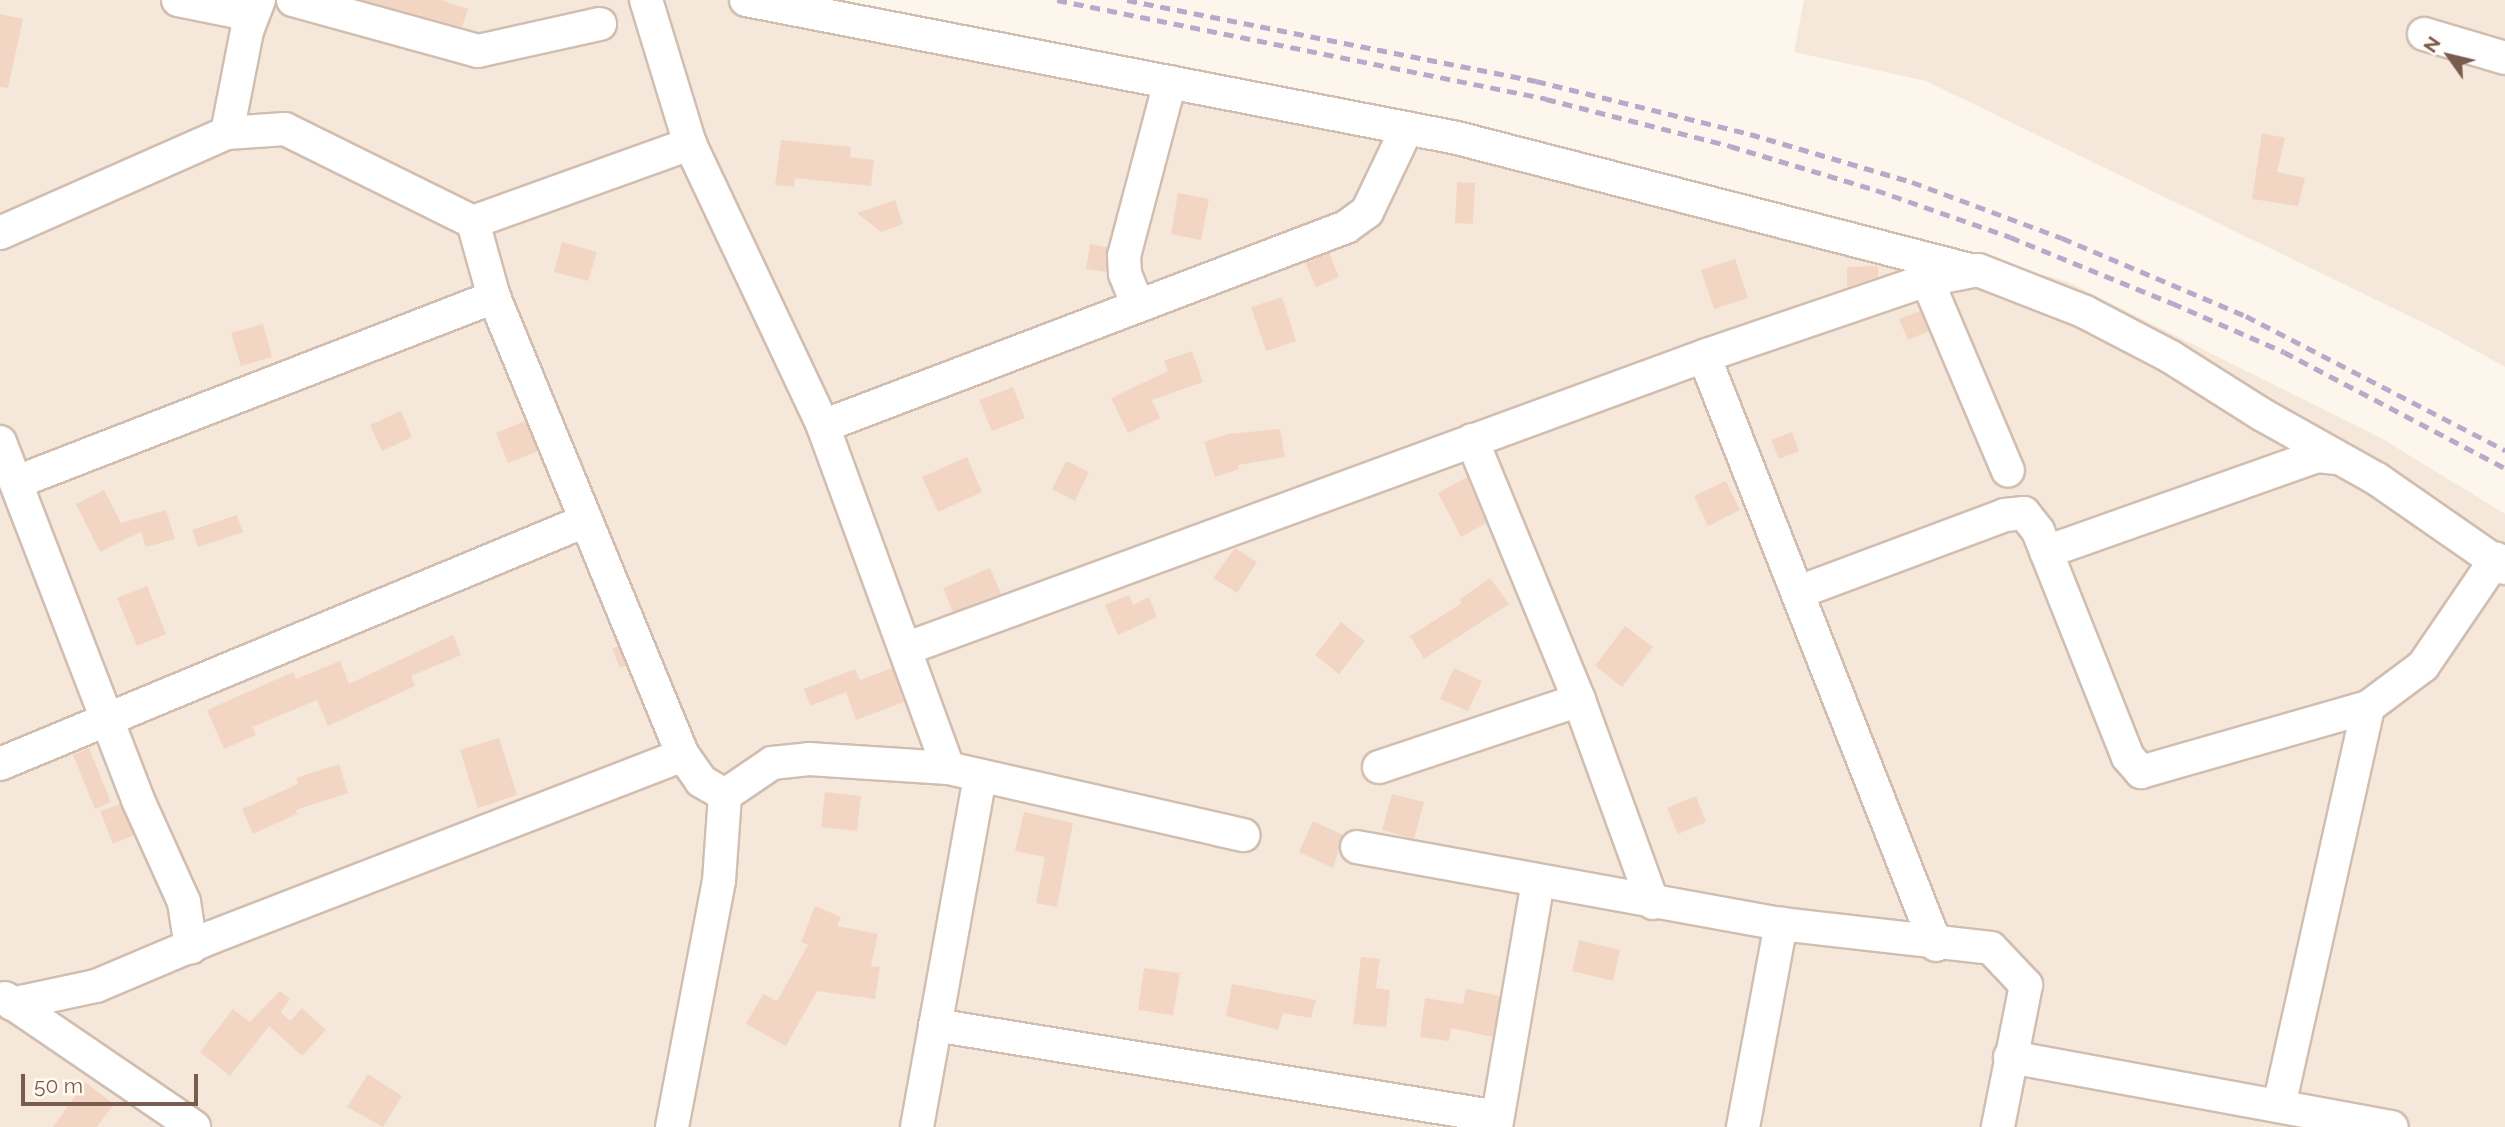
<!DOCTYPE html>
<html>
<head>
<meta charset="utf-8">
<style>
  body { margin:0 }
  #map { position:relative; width:2505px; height:1127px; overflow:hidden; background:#fdf6ec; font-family:Raleway,sans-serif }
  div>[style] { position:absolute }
  .residential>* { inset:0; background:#f5e8da }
  .building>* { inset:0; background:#f3d5c3 }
  .roads { filter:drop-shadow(2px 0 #d1beb0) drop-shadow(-2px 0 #d1beb0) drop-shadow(0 2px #d1beb0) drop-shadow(0 -2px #d1beb0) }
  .minor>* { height:32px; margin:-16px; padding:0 16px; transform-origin:16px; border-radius:16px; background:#fff }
  .rail>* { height:5px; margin-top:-2.5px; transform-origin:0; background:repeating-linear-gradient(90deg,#b9a8c9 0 10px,transparent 0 17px) }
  span { translate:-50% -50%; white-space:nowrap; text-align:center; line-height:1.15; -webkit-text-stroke:6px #fffaf3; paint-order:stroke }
  .north { position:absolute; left:2414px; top:21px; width:70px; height:70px; -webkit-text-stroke:5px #fffaf3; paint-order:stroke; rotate:304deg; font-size:19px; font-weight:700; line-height:28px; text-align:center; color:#7a5c4d }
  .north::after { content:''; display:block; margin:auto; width:24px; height:32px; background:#7a5c4d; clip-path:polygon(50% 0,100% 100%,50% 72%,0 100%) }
  .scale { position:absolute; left:21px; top:1074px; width:177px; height:32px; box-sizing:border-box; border:4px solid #7a5c4d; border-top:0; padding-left:9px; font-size:21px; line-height:24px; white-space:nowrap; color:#7a5c4d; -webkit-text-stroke:5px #fffaf3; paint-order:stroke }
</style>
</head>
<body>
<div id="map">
  <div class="residential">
    <i style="clip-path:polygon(0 0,773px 0,1593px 160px,2066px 281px,2381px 438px,2505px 514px,2505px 1127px,0 1127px)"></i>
    <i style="clip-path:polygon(1804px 0,2505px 0,2505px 367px,2440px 331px,1926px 81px,1794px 52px)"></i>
  </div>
  <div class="building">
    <i style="clip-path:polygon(362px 0,441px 0,468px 9px,462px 27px)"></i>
    <i style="clip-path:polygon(0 14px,23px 19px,8px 88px,0 87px)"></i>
    <i style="clip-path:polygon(2262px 133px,2285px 138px,2277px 172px,2305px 178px,2298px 206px,2252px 199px)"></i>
    <i style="clip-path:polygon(781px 140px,851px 147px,850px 157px,874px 160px,871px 186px,795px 178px,794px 187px,775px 185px)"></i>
    <i style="clip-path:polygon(1457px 182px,1475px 183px,1473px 224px,1455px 223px)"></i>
    <i style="clip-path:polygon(1178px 193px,1209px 199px,1201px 240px,1171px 234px)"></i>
    <i style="clip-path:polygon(895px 200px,903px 224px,881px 232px,857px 213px)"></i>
    <i style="clip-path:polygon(562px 242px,597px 252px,588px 281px,554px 272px)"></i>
    <i style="clip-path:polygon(1090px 244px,1107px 247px,1107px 272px,1086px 269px)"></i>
    <i style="clip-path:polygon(1329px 253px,1339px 277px,1316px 287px,1305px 262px)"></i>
    <i style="clip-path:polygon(1735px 259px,1748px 298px,1714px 309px,1701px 270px)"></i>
    <i style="clip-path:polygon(1878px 266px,1878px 277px,1847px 287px,1847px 267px)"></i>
    <i style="clip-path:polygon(1282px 297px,1296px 341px,1266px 351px,1251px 307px)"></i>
    <i style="clip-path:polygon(1920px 311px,1929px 331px,1908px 340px,1899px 319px)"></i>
    <i style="clip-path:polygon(263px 324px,272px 357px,241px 366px,231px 333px)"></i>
    <i style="clip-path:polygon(1192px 351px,1203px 382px,1152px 400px,1160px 418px,1128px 433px,1111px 398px,1168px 371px,1164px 361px)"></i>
    <i style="clip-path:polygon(1013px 387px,1025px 418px,992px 431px,979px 400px)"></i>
    <i style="clip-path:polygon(401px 411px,412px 437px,382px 451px,370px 425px)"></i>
    <i style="clip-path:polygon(525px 421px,538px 451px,508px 463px,496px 433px)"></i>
    <i style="clip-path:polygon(1280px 429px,1285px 457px,1238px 465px,1239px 469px,1215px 477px,1204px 442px,1228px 434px)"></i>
    <i style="clip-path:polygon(1792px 432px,1799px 451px,1779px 459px,1771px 440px)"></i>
    <i style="clip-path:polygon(967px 457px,982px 492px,938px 512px,922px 477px)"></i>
    <i style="clip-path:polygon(1066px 461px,1089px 472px,1075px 501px,1052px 489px)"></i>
    <i style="clip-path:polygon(1467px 477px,1486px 523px,1461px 537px,1438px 493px)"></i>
    <i style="clip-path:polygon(1726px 481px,1740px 510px,1708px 526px,1694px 496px)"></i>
    <i style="clip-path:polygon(104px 490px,121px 523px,166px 510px,175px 539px,146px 547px,141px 532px,100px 552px,76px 504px)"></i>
    <i style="clip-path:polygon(237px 515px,243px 532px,198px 547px,192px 530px)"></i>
    <i style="clip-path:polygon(1235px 548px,1257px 562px,1237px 593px,1213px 578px)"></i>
    <i style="clip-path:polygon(990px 568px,1001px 594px,953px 612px,943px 588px)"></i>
    <i style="clip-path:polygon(1490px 578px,1509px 604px,1424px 659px,1410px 636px,1462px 603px,1459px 600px)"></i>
    <i style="clip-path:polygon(147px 586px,166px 634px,137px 646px,117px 598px)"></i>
    <i style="clip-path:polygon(1129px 595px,1133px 605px,1149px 597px,1157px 617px,1118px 635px,1105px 605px)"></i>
    <i style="clip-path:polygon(1341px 622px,1365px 641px,1339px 674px,1315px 655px)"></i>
    <i style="clip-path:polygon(1625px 626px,1653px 647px,1622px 687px,1595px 666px)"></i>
    <i style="clip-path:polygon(453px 635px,461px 655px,411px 676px,415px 686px,328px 726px,317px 700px,252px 727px,256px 735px,224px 749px,207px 710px,293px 672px,296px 679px,340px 661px,349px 684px)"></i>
    <i style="clip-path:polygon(618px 646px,626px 666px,620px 668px,612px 649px)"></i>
    <i style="clip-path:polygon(892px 668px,904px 702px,856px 720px,846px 692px,810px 706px,804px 689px,855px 669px,860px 680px)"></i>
    <i style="clip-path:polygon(1454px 668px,1482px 681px,1468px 711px,1440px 699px)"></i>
    <i style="clip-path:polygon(499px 738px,517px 795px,478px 808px,460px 750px)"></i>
    <i style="clip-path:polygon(89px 748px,111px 802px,95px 809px,73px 755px)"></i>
    <i style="clip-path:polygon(339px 764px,348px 793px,296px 810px,297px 814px,253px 834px,242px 809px,298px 784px,296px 778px)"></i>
    <i style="clip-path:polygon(825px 792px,861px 796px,857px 831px,821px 827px)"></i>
    <i style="clip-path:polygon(1392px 794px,1424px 802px,1414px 839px,1382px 830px)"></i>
    <i style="clip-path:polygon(1696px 796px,1706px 822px,1678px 834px,1667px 808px)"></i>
    <i style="clip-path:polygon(120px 804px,134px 835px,113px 844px,100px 811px)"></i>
    <i style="clip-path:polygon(1024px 812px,1073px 823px,1057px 907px,1036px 903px,1045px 857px,1015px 851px)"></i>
    <i style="clip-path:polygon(1313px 821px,1343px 835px,1333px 868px,1299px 852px)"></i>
    <i style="clip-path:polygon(815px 906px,841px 917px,837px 926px,878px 934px,871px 966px,880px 967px,875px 999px,817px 991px,786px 1046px,746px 1024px,763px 994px,777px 1001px,808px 945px,801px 942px)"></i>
    <i style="clip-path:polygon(1579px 940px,1620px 950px,1613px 981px,1572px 971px)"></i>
    <i style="clip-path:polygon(1361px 957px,1380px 959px,1376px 988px,1390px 990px,1386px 1027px,1353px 1024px)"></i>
    <i style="clip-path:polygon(1144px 968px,1180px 973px,1173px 1015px,1138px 1010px)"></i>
    <i style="clip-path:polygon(1232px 984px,1316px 1000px,1311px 1018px,1283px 1013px,1278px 1030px,1226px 1016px)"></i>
    <i style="clip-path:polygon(1466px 989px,1500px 996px,1493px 1037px,1451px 1028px,1449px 1041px,1420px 1037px,1425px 998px,1463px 1004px)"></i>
    <i style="clip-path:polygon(280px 991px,290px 999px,281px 1012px,290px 1021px,302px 1008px,326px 1030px,302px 1056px,269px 1026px,230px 1076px,200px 1052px,233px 1009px,250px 1022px)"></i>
    <i style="clip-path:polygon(368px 1074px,402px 1096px,383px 1127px,347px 1107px)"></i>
    <i style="clip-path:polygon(85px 1082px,114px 1104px,97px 1127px,53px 1127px)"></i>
  </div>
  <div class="roads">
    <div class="minor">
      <i style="left:178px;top:0;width:76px;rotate:11.5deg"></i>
      <i style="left:293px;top:0;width:192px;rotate:15.4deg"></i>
      <i style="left:478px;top:51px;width:125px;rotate:-12.5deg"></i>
      <i style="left:646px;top:0;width:151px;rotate:73deg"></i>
      <i style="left:690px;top:144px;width:312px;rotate:64.7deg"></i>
      <i style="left:823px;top:426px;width:364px;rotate:69.9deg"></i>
      <i style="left:746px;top:0;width:724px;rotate:10.98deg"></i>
      <i style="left:1457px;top:138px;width:526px;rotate:14.43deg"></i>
      <i style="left:2424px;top:34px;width:84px;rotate:16.5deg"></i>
      <i style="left:227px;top:133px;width:104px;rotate:-78.9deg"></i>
      <i style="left:247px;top:31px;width:33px;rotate:-69deg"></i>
      <i style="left:473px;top:222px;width:78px;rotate:74.4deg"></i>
      <i style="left:494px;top:297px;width:495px;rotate:67.6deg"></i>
      <i style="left:0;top:233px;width:248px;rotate:-23.8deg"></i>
      <i style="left:227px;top:133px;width:58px;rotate:-3.9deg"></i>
      <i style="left:285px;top:129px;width:210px;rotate:26.3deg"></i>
      <i style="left:473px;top:222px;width:231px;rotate:-19.8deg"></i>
      <i style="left:1927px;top:280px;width:207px;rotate:67deg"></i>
      <i style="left:1138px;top:306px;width:35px;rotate:-112deg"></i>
      <i style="left:1125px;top:274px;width:18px;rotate:-93deg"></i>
      <i style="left:1124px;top:256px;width:180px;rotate:-75.2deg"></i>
      <i style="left:1704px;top:356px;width:633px;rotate:68.5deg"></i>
      <i style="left:823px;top:426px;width:560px;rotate:-20.83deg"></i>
      <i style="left:1346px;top:227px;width:26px;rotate:-36deg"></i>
      <i style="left:1367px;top:212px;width:93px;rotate:-64.5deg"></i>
      <i style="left:1472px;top:440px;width:281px;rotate:67.6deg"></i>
      <i style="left:1579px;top:700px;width:216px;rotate:70deg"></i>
      <i style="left:0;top:442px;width:384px;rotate:68.9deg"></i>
      <i style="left:138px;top:800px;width:112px;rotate:65.7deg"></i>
      <i style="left:184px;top:902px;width:46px;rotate:81.2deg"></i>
      <i style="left:17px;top:482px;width:512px;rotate:-21.2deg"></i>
      <i style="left:2046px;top:552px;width:288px;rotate:-19.5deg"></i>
      <i style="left:2317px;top:456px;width:20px;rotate:6deg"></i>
      <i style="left:1799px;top:592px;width:220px;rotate:-20.5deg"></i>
      <i style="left:2005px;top:515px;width:19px;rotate:-6deg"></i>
      <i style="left:2024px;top:513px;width:23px;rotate:52deg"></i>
      <i style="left:2038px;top:531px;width:243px;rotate:68.3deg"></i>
      <i style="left:2128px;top:757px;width:20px;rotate:49deg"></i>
      <i style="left:2141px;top:772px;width:236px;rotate:-16deg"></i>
      <i style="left:905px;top:649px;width:851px;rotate:-20.14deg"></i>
      <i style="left:1704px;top:356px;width:236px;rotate:-18.8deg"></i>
      <i style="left:1927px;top:280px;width:52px;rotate:-11.1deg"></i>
      <i style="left:1978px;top:270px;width:115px;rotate:21.4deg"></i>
      <i style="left:2085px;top:312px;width:97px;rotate:27.6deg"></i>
      <i style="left:2171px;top:357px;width:107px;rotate:32.3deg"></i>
      <i style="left:2261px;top:414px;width:133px;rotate:29.3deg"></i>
      <i style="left:2377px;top:479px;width:156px;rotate:34.8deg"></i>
      <i style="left:0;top:764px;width:633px;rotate:-22.56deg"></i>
      <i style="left:1379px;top:767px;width:211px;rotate:-18.5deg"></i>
      <i style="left:725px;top:795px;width:57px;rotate:-34.2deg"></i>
      <i style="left:772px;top:763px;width:37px;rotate:-6deg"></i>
      <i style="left:809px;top:759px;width:139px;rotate:3.7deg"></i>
      <i style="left:948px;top:768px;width:303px;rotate:12.8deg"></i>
      <i style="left:1357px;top:847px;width:431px;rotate:10.3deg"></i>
      <i style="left:1781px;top:924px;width:211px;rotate:6.5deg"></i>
      <i style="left:1991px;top:948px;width:51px;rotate:46.6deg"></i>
      <i style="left:2026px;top:985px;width:145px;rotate:101.2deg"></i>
      <i style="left:5px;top:998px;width:229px;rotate:34.3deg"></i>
      <i style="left:12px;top:1004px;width:86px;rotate:-12.1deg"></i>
      <i style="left:96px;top:986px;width:126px;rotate:-22.9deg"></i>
      <i style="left:212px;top:937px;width:505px;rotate:-21.13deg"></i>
      <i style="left:683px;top:755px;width:32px;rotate:55deg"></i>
      <i style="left:701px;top:781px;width:28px;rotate:30deg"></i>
      <i style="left:935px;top:1025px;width:570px;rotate:9.28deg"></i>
      <i style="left:2010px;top:1057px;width:388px;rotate:10.4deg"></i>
      <i style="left:2279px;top:1106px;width:409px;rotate:-77.4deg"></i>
      <i style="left:2368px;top:707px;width:69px;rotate:-36.7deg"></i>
      <i style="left:2423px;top:666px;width:130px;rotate:-55.7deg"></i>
      <i style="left:672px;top:1127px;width:250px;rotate:-79.2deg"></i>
      <i style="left:719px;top:881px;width:86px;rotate:-86deg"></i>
      <i style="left:917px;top:1127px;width:357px;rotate:-79.8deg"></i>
      <i style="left:1496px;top:1127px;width:249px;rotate:-80.3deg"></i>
      <i style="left:1743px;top:1127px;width:207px;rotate:-79.4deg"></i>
    </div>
  </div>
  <div class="rail">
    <i style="left:1057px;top:0;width:499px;rotate:11.4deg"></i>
    <i style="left:1546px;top:99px;width:190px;rotate:14.3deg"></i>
    <i style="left:1730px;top:146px;width:152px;rotate:16.8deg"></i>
    <i style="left:1876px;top:190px;width:142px;rotate:19.3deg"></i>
    <i style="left:2010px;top:237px;width:175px;rotate:22.2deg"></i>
    <i style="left:2172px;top:303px;width:122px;rotate:23.6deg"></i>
    <i style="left:2284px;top:352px;width:250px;rotate:27.7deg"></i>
    <i style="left:1127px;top:0;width:417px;rotate:11.2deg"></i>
    <i style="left:1536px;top:81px;width:220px;rotate:13.9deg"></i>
    <i style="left:1750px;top:134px;width:169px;rotate:16.5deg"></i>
    <i style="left:1912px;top:182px;width:160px;rotate:20.5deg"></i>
    <i style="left:2062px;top:238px;width:200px;rotate:23deg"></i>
    <i style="left:2246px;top:316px;width:292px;rotate:27.4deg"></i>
  </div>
  <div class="north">N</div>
  <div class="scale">50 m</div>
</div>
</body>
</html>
